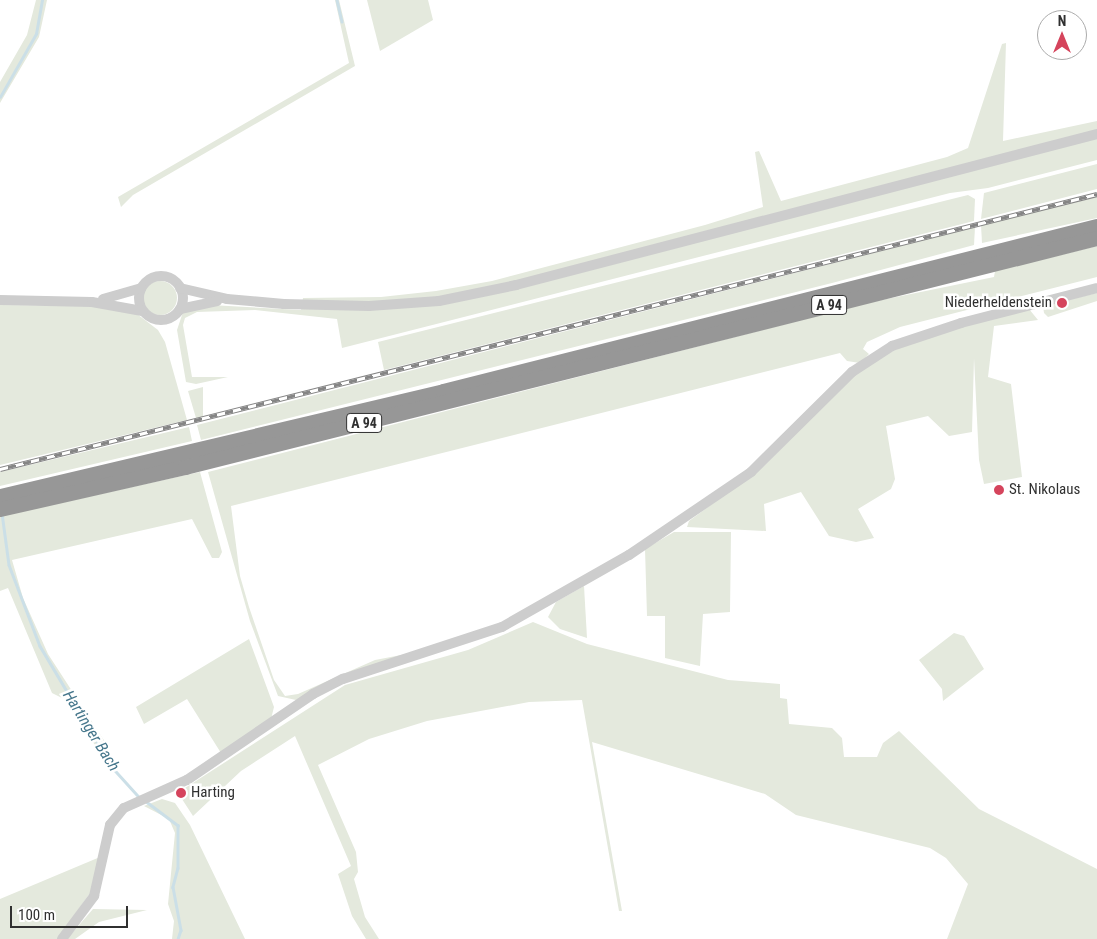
<!DOCTYPE html>
<html>
<head>
<meta charset="utf-8">
<style>
  body { margin:0 }
  #map { position:relative; width:1097px; height:939px; overflow:hidden; background:#fff; font-family:"Roboto Condensed",sans-serif }
  div>[style] { position:absolute }
  .green>* { inset:0; background:#e4e9dd }
  .round { border-radius:50% }
  .stream>* { height:2.5px; margin:-1.25px; padding:0 1.25px; transform-origin:1.25px; border-radius:1.25px; background:#cbdfe7 }
  .minor>* { height:10px; margin:-5px; padding:0 5px; transform-origin:5px; border-radius:5px; background:#cdcdcd }
  .minor>.ring { margin:-5px; padding:0; box-sizing:content-box; background:none; border:10px solid #cdcdcd; border-radius:50% }
  .highway>* { height:15px; margin:-7.5px; padding:0 7.5px; transform-origin:7.5px; border-radius:7.5px; background:#979797 }
  .rail>* { height:4.5px; margin-top:-2.25px; transform-origin:0; background:repeating-linear-gradient(90deg,#fff 0 8px,#858585 0 16px); box-sizing:border-box; border-block:1px solid #858585 }
  .dots>* { width:14px; height:14px; translate:-50% -50%; box-sizing:border-box; border:2px solid #fff; border-radius:50% }
  span { translate:-50% -50%; white-space:nowrap; text-align:center; line-height:1.15; -webkit-text-stroke:5px #fff; paint-order:stroke }
  .shield-label span { padding:1px 4px; background:#fff; border:1px solid; border-radius:4px; -webkit-text-stroke-width:0 }
  .shield-label { font-size:14px; color:#303030; font-weight:700 }
  .poi-label { font-size:15px; color:#303030 }
  .right { translate:-100% -50%; text-align:right }
  .left { translate:0 -50%; text-align:left }
  .water-label { font-size:16px; color:#45768b; font-style:italic }
  .north { position:absolute; left:1037px; top:10px; width:50px; height:50px; box-sizing:border-box; background:#fff; border:1px solid #acacac; border-radius:50%; rotate:0deg; font-size:14px; font-weight:700; line-height:20px; text-align:center; color:#303030 }
  .north::after { content:''; display:block; margin:auto; width:18px; height:22px; background:#d5445c; clip-path:polygon(50% 0,100% 100%,50% 72%,0 100%) }
  .scale { position:absolute; left:10px; top:906px; width:118px; height:22px; box-sizing:border-box; border:2px solid #303030; border-top:0; padding-left:6px; font-size:15px; line-height:18px; white-space:nowrap; color:#303030; -webkit-text-stroke:4px #fff; paint-order:stroke }
</style>
</head>
<body>
<div id="map">
  <div class="green">
    <i style="clip-path:polygon(36px 0,47px 0,39px 37px,0 103px,0 82px,27px 35px)"></i>
    <i style="clip-path:polygon(335px 0,339px 0,355px 66px,133px 195px,121px 207px,118px 197px,349px 63px)"></i>
    <i style="clip-path:polygon(367px 0,428px 0,433px 20px,380px 51px)"></i>
    <i style="clip-path:polygon(1006px 43px,1003px 141px,1097px 121px,1097px 160px,988px 188px,950px 193px,342px 348px,337px 319px,255px 310px,197px 312px,185px 318px,183px 325px,192px 377px,228px 377px,196px 384px,186px 382px,177px 330px,183px 312px,210px 305px,301px 310px,303px 298px,381px 297px,436px 291px,492px 281px,705px 225px,763px 207px,755px 152px,759px 151px,781px 201px,947px 157px,968px 148px,1002px 44px)"></i>
    <i style="clip-path:polygon(1097px 164px,1097px 189px,981px 219px,984px 193px)"></i>
    <i style="clip-path:polygon(968px 195px,975px 199px,974px 221px,384px 370px,378px 342px)"></i>
    <i style="clip-path:polygon(1097px 197px,1097px 218px,982px 243px,981px 225px)"></i>
    <i style="clip-path:polygon(975px 227px,974px 245px,832px 283px,201px 440px,197px 425px)"></i>
    <i style="clip-path:polygon(1097px 246px,1097px 277px,900px 327px,867px 342px,863px 349px,869px 354px,860px 363px,847px 361px,840px 353px,231px 506px,240px 576px,249px 607px,274px 680px,285px 696px,298px 694px,375px 660px,417px 652px,296px 700px,278px 696px,250px 621px,208px 472px,867px 303px,994px 277px,995px 271px)"></i>
    <i class="round" style="left:143px;top:281px;width:34px;height:34px"></i>
    <i style="clip-path:polygon(1097px 293px,1097px 301px,1048px 317px,1044px 313px,1043px 306px)"></i>
    <i style="clip-path:polygon(0 305px,117px 306px,137px 314px,158px 330px,165px 342px,187px 420px,0 465px)"></i>
    <i style="clip-path:polygon(1029px 309px,1038px 320px,994px 326px,988px 377px,1011px 384px,1022px 477px,984px 484px,979px 460px,974px 358px,972px 432px,949px 436px,928px 416px,886px 426px,895px 479px,891px 489px,858px 509px,874px 538px,856px 542px,829px 536px,801px 492px,764px 504px,766px 531px,687px 527px,689px 521px,764px 466px,856px 373px,882px 356px,921px 338px)"></i>
    <i style="clip-path:polygon(203px 387px,203px 417px,196px 418px,188px 391px)"></i>
    <i style="clip-path:polygon(189px 427px,192px 441px,0 486px,0 472px)"></i>
    <i style="clip-path:polygon(200px 472px,222px 552px,219px 558px,212px 558px,192px 519px,12px 560px,23px 598px,48px 654px,107px 745px,98px 750px,66px 700px,52px 693px,8px 588px,0 591px,0 516px)"></i>
    <i style="clip-path:polygon(674px 532px,731px 532px,730px 612px,703px 614px,700px 666px,665px 658px,665px 616px,647px 616px,645px 549px)"></i>
    <i style="clip-path:polygon(584px 586px,587px 638px,560px 629px,548px 617px,556px 602px)"></i>
    <i style="clip-path:polygon(533px 622px,587px 644px,728px 680px,780px 684px,780px 698px,787px 699px,789px 724px,832px 728px,842px 738px,844px 757px,877px 757px,883px 743px,899px 731px,979px 809px,1097px 869px,1097px 939px,947px 939px,968px 884px,946px 858px,930px 848px,796px 815px,765px 794px,592px 742px,622px 911px,619px 911px,582px 700px,529px 702px,427px 721px,369px 739px,318px 765px,356px 852px,358px 872px,354px 879px,365px 917px,379px 939px,366px 939px,352px 916px,338px 874px,351px 866px,295px 736px,241px 771px,193px 816px,180px 796px,185px 788px,345px 685px,468px 650px)"></i>
    <i style="clip-path:polygon(954px 633px,964px 636px,984px 669px,943px 701px,942px 689px,919px 660px)"></i>
    <i style="clip-path:polygon(249px 639px,274px 707px,271px 719px,221px 753px,187px 699px,144px 724px,136px 707px)"></i>
    <i style="clip-path:polygon(162px 799px,175px 803px,190px 825px,245px 939px,172px 939px,174px 921px,168px 904px,175px 833px,169px 819px,144px 806px)"></i>
    <i style="clip-path:polygon(100px 857px,93px 889px,57px 939px,0 939px,0 899px)"></i>
    <i style="clip-path:polygon(93px 909px,147px 910px,99px 922px,75px 939px,67px 939px)"></i>
  </div>
  <div class="stream">
    <i style="left:337px;top:0;width:22px;rotate:77deg"></i>
    <i style="left:0;top:97px;width:73px;rotate:-60.3deg"></i>
    <i style="left:36px;top:34px;width:35px;rotate:-80deg"></i>
    <i style="left:2px;top:513px;width:52px;rotate:82.3deg"></i>
    <i style="left:9px;top:565px;width:87px;rotate:69.1deg"></i>
    <i style="left:40px;top:646px;width:141px;rotate:59.2deg"></i>
    <i style="left:112px;top:767px;width:42px;rotate:47.9deg"></i>
    <i style="left:147px;top:802px;width:39px;rotate:37deg"></i>
    <i style="left:178px;top:825px;width:43px;rotate:90deg"></i>
    <i style="left:178px;top:868px;width:20px;rotate:105deg"></i>
    <i style="left:173px;top:887px;width:44px;rotate:79.5deg"></i>
    <i style="left:181px;top:930px;width:9px;rotate:108deg"></i>
  </div>
  <div class="minor">
    <i class="ring" style="left:139px;top:276px;width:34px;height:34px"></i>
    <i style="left:180px;top:288px;width:48px;rotate:13.2deg"></i>
    <i style="left:227px;top:299px;width:57px;rotate:5deg"></i>
    <i style="left:284px;top:304px;width:85px;rotate:1.3deg"></i>
    <i style="left:369px;top:306px;width:70px;rotate:-4.1deg"></i>
    <i style="left:439px;top:301px;width:79px;rotate:-11.7deg"></i>
    <i style="left:516px;top:285px;width:600px;rotate:-14.57deg"></i>
    <i style="left:103px;top:299px;width:40px;rotate:-16deg"></i>
    <i style="left:0;top:300px;width:92px;rotate:1.2deg"></i>
    <i style="left:92px;top:302px;width:51px;rotate:10.2deg"></i>
    <i style="left:180px;top:309px;width:38px;rotate:-12deg"></i>
    <i style="left:62px;top:939px;width:54px;rotate:-53.3deg"></i>
    <i style="left:94px;top:896px;width:73px;rotate:-77.3deg"></i>
    <i style="left:110px;top:825px;width:22px;rotate:-51deg"></i>
    <i style="left:124px;top:808px;width:69px;rotate:-24deg"></i>
    <i style="left:187px;top:780px;width:153px;rotate:-34.3deg"></i>
    <i style="left:313px;top:694px;width:34px;rotate:-27deg"></i>
    <i style="left:343px;top:679px;width:167px;rotate:-18.1deg"></i>
    <i style="left:502px;top:627px;width:146px;rotate:-29.6deg"></i>
    <i style="left:629px;top:555px;width:148px;rotate:-34.2deg"></i>
    <i style="left:751px;top:472px;width:142px;rotate:-44.7deg"></i>
    <i style="left:852px;top:372px;width:48px;rotate:-33deg"></i>
    <i style="left:892px;top:346px;width:73px;rotate:-18.4deg"></i>
    <i style="left:961px;top:323px;width:140px;rotate:-14.4deg"></i>
  </div>
  <div class="highway">
    <i style="left:0;top:496px;width:455px;rotate:-13.3deg"></i>
    <i style="left:443px;top:391px;width:674px;rotate:-14.16deg"></i>
    <i style="left:0;top:509px;width:190px;rotate:-12.8deg"></i>
    <i style="left:185px;top:467px;width:940px;rotate:-14.1deg"></i>
  </div>
  <div class="rail">
    <i style="left:0;top:469px;width:1131px;rotate:-14.07deg"></i>
  </div>
  <div class="dots">
    <i style="left:1062px;top:303px;background:#d5445c"></i>
    <i style="left:999px;top:490px;background:#d5445c"></i>
    <i style="left:181px;top:793px;background:#d5445c"></i>
  </div>
  <div class="shield-label">
    <span style="left:829px;top:305px">A 94</span>
    <span style="left:364px;top:423px">A 94</span>
  </div>
  <div class="poi-label">
    <span class="right" style="left:1052px;top:303px">Niederheldenstein</span>
    <span class="left" style="left:1009px;top:490px">St. Nikolaus</span>
    <span class="left" style="left:191px;top:793px">Harting</span>
  </div>
  <div class="water-label">
    <span style="left:91px;top:731px;rotate:58deg">Hartinger Bach</span>
  </div>
  <div class="north">N</div>
  <div class="scale">100 m</div>
</div>
</body>
</html>
